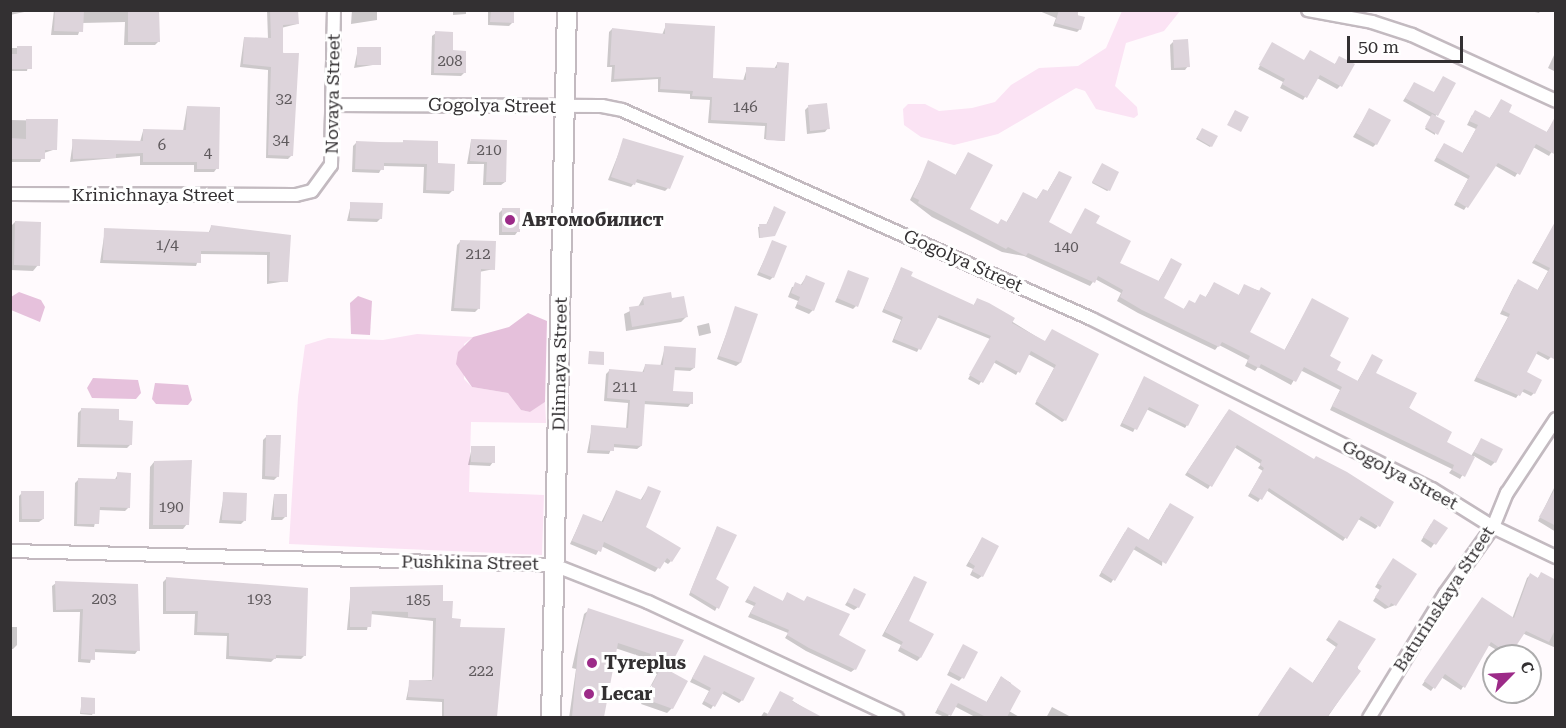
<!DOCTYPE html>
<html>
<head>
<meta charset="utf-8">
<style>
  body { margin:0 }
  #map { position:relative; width:1566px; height:728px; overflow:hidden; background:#fffafd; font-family:"Roboto Serif",serif }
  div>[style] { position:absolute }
  .green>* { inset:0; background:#fbe3f4 }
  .forest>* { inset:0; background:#e5c0db }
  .water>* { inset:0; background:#e6c1dc }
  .shadow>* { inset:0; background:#0003 }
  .building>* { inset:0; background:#ddd4db }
  .roads { filter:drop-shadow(2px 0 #c3bac0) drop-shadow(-2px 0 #c3bac0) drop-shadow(0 2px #c3bac0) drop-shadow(0 -2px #c3bac0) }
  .street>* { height:12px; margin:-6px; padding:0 6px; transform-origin:6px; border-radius:6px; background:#fff }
  .secondary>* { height:18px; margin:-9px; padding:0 9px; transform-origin:9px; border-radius:9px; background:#fff }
  .dots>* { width:16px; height:16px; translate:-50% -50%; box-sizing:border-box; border:3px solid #fff; border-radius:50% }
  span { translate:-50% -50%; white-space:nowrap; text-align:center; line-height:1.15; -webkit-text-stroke:6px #fff; paint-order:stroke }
  .number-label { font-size:15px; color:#5e595c }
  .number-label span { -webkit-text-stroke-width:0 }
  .street-label { font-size:18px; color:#333032 }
  .poi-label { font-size:18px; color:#333032; font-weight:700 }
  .left { translate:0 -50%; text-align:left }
  .frame { position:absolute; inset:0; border:12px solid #333032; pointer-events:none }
  .north { position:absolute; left:1482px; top:644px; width:60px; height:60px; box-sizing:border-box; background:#fff; border:2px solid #adacad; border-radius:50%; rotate:66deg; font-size:16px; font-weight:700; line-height:24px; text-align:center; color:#333032 }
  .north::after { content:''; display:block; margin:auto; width:21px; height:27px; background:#9c2b88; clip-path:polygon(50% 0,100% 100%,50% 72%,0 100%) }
  .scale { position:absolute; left:1347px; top:36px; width:116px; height:27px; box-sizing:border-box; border:3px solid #333032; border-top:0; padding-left:8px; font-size:18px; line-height:21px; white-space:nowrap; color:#333032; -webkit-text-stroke:4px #fff; paint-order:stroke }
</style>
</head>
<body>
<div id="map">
  <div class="green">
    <i style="clip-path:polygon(1122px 11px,1180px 11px,1164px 31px,1126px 43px,1115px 86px,1137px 107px,1138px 115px,1134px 118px,1096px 109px,1085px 91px,1076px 88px,998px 134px,954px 145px,921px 137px,904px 125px,903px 109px,908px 104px,925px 104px,939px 111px,972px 108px,995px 102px,1011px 85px,1039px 68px,1078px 66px,1106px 48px)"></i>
    <i style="clip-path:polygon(417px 334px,473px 337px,464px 344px,464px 379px,472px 387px,508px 393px,521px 410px,530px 412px,545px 402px,546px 423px,471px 422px,469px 492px,544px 495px,542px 555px,289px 544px,298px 397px,305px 345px,328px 338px,383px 340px)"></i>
  </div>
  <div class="forest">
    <i style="clip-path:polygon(528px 313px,547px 321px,545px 402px,530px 412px,521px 410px,508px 393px,472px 387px,456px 364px,458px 352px,473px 337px,509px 327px)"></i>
  </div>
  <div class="water">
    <i style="clip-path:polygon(19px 292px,41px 300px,45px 307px,40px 322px,11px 310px,11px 297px)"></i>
    <i style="clip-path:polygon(358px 296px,372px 301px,370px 335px,351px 334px,350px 303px)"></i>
    <i style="clip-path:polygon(93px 378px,138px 380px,141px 393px,136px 399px,92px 398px,87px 388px)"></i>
    <i style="clip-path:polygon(155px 383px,188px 385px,192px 400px,188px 405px,156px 404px,152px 399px)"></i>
  </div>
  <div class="shadow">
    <i style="clip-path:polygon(10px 10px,29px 10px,29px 11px,10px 15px)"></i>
    <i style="clip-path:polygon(54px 10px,158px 10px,159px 41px,155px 45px,124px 45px,125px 22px,82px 23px,78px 35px,51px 35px)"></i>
    <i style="clip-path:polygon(267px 10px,297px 10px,297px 24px,281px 28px,292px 155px,288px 159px,266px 158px,268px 70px,240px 67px,244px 38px,268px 39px)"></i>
    <i style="clip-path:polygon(352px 10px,377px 10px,377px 20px,351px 24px)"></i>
    <i style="clip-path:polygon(453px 10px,466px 10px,466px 14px,453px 15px)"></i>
    <i style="clip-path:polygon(488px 10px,513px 10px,513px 22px,509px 26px,488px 25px)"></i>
    <i style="clip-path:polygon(1037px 10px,1077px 10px,1080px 29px,1077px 32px,1053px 26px,1056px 18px)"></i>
    <i style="clip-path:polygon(1526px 10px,1541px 10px,1539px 13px)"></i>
    <i style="clip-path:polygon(666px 25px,711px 79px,743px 81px,747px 68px,774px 69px,777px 64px,784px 141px,764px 139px,765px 126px,708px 123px,710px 100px,690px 99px,690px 94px,658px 92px,658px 79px,611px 82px,612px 67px,607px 67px,609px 32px,612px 29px,662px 35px)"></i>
    <i style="clip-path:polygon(436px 33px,464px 73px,461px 76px,431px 75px,432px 36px)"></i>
    <i style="clip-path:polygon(1173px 42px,1188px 66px,1185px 70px,1171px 70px,1170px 45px)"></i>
    <i style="clip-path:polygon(1270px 47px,1304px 61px,1310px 52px,1334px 65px,1340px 58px,1340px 86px,1337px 89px,1317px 78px,1303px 100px,1280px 88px,1283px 82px,1258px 69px)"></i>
    <i style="clip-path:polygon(10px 48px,31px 48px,27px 71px,10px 71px)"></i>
    <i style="clip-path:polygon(358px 49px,379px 64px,354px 68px)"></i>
    <i style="clip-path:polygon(1556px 51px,1556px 72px,1548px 68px)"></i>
    <i style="clip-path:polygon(1443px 78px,1454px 84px,1435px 117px,1435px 135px,1425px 129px,1431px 117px,1403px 101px,1414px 84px,1433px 94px)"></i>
    <i style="clip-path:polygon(1501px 101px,1507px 112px,1546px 133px,1554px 121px,1554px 148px,1549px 156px,1533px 147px,1515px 177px,1494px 165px,1464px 210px,1454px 205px,1468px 179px,1434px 161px,1444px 144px,1462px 154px,1476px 129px,1467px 125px,1472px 115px,1489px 119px)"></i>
    <i style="clip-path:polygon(187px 107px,217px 168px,214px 172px,194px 172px,194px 165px,140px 165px,140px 156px,70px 162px,73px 141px,140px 142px,143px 131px,183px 131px)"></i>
    <i style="clip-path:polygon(808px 107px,828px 128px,825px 132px,807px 134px,805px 110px)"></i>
    <i style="clip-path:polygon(1369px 110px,1376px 144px,1373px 147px,1353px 137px)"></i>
    <i style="clip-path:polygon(10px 120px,56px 121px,56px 149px,44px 153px,40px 162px,10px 162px)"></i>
    <i style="clip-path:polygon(1201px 131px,1211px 146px,1210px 147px,1196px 139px)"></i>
    <i style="clip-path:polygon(624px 140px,668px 188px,665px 191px,635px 182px,631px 187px,608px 180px)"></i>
    <i style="clip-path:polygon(471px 141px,505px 182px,501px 185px,483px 185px,484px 164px,467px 164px)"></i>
    <i style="clip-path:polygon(437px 142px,436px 164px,453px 190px,449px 194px,423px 193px,424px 167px,383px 166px,379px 173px,352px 172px,353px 146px,356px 143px)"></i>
    <i style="clip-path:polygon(968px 154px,968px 210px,998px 225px,1006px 223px,1023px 194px,1036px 200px,1043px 190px,1047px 192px,1059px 172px,1047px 223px,1071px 236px,1085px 210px,1117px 263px,1158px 282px,1171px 260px,1162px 299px,1183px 310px,1189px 302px,1194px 305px,1205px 298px,1214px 284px,1238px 296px,1245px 286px,1269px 294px,1248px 333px,1284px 351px,1312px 300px,1335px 371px,1357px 382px,1372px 356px,1374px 374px,1445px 442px,1471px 456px,1481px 440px,1495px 462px,1491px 466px,1474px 456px,1460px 479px,1449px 473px,1452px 469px,1330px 410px,1340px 390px,1300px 370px,1291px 385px,1258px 367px,1255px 371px,1245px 366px,1248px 360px,1219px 345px,1215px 350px,1138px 313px,1117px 301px,1121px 293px,1095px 279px,1090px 286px,1024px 256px,1002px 252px,932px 217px,910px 200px,929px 162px,955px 176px)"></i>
    <i style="clip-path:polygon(1101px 166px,1109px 190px,1107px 191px,1092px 183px)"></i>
    <i style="clip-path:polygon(351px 204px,381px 218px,377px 222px,347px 221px)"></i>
    <i style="clip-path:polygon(503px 209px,518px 231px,515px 235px,499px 235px,499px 213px)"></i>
    <i style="clip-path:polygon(773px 210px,773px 235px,759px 238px,758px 227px,766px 225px)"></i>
    <i style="clip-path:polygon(15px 222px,38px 265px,33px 271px,10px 270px,10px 227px)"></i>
    <i style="clip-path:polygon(211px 227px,290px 236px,287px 281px,267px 284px,267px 255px,200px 254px,196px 266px,100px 263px,105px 230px,208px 234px)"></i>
    <i style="clip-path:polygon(1550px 232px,1551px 357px,1548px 360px,1535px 353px,1524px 373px,1534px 393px,1531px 396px,1521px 391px,1516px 398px,1474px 381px,1508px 317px,1500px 314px,1515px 284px,1537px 291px,1548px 271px,1532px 263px)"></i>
    <i style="clip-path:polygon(773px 241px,773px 277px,770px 280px,757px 275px)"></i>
    <i style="clip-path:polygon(460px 242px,494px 269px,479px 272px,478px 309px,475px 312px,451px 311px,457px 245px)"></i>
    <i style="clip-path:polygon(901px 269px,909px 276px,973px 306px,977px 300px,1045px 342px,1052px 331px,1065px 420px,1062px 422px,1035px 404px,1054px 368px,1028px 354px,1016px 375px,993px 362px,979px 385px,968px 379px,990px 339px,936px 317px,917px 352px,892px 342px,901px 320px,882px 312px)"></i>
    <i style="clip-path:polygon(849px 272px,856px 306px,853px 309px,835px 302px)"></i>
    <i style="clip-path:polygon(806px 277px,813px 310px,809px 314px,795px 308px,798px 301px,788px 297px,792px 287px,800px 286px)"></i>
    <i style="clip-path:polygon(643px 298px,686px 317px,681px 322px,626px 331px,624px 314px,638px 307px)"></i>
    <i style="clip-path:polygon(736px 308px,740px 363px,736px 366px,717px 359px)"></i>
    <i style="clip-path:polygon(709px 323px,711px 333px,699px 336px,697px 326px)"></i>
    <i style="clip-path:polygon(665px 347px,694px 368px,690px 371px,673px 370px,672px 392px,691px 403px,688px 407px,643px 404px,641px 446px,637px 449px,612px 447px,609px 454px,587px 453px,592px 427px,626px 429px,628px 403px,604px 401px,606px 374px,609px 371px,642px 373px,645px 366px,660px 367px)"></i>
    <i style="clip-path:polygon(1144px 378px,1187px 425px,1185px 428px,1146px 409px,1133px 432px,1120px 426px)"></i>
    <i style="clip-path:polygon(82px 409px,117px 421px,131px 444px,127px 448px,77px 447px,78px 413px)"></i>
    <i style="clip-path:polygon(1226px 414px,1378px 526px,1375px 529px,1358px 519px,1343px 541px,1266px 490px,1258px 502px,1248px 496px,1263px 471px,1258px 468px,1261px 464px,1234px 447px,1208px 489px,1185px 475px)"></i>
    <i style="clip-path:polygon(267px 436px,278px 476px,274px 480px,262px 479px,263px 440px)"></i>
    <i style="clip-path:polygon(472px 447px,493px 462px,490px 466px,468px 465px)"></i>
    <i style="clip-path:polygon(154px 462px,187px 524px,183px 529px,149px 529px,150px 467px)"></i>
    <i style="clip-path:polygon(118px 474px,129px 507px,125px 511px,98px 510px,94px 527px,74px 526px,75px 483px,78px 480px,114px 481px)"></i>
    <i style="clip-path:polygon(1556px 484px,1556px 532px,1538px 521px)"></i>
    <i style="clip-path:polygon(648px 488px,645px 527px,671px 561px,668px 564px,663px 561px,655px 572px,601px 546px,596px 555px,570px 544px,583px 516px,601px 523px,616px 492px,640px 501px)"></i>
    <i style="clip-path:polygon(22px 493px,43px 519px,39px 522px,19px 522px,19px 496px)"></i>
    <i style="clip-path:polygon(224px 494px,245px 520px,241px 524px,219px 523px)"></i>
    <i style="clip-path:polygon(274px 495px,286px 516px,282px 520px,271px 520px)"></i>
    <i style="clip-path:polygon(1167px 508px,1162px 566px,1133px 549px,1111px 583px,1099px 576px,1125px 532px,1148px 541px)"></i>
    <i style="clip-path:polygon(1431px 524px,1445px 528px,1431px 548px,1421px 541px)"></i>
    <i style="clip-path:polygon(717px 527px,714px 580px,727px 587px,715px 611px,689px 595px)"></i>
    <i style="clip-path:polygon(982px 539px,982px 576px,978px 579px,970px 575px,973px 569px,966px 566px)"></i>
    <i style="clip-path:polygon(1391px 563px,1395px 605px,1385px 609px,1373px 601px,1380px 590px,1375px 587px)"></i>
    <i style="clip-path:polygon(1541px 574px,1556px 583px,1556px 648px,1522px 633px,1507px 656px,1488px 645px,1461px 690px,1441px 677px,1431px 691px,1422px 685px,1482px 599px,1512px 619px,1527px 578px,1530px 575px,1537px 579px)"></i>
    <i style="clip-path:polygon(914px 577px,907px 621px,920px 658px,917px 661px,898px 651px,901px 645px,882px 636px)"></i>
    <i style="clip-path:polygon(166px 579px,304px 656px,301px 659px,275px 658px,271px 662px,226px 659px,227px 636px,194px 635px,195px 614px,163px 614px,163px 582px)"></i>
    <i style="clip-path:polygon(10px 583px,12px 627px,17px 627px,17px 645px,13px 649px,10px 649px)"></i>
    <i style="clip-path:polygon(56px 583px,138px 650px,135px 654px,93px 652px,90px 663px,78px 662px,80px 612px,53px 612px,52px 586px)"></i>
    <i style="clip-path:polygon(351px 588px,441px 602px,459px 628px,503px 630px,496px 718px,442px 718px,442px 702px,406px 700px,410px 681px,432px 680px,433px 621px,370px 614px,367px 630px,347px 630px)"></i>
    <i style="clip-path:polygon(754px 588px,782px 602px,788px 594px,803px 603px,837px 636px,855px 669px,851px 672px,806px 651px,785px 638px,788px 633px,748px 617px,754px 606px,745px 602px)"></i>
    <i style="clip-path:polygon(855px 590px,858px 607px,854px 610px,845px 605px)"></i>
    <i style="clip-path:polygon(589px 610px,682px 641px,666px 671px,672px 708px,667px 713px,641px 704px,657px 674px,643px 667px,648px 659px,615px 648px,602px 718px,569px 718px,576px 669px,572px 668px,584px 614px)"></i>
    <i style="clip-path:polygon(1339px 622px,1359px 671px,1327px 718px,1257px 718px,1287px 672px,1312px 684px,1336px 647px,1326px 640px)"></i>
    <i style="clip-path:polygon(963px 646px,962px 678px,959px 681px,947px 675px)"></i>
    <i style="clip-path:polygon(702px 660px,742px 700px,739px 703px,721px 693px,711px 709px,702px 704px,709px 691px,690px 682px)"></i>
    <i style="clip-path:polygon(1001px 677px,1011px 683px,1009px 711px,1021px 718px,977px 718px,954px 706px,947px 718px,935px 713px,951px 685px,986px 703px)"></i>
    <i style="clip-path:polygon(780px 693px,820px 718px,760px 718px,764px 712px,768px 714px)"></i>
    <i style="clip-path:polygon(82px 699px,93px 713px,92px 715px,80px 714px)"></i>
    <i style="clip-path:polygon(1052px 707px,1071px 717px,1071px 718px,1046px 718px)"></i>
  </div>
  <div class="building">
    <i style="clip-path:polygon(55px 10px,84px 10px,83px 32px,54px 31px)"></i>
    <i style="clip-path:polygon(128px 10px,159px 10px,160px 42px,128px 42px)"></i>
    <i style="clip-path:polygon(270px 10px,298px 10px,299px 24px,283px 25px,283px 53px,299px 53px,293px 156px,268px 155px,271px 67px,243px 64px,244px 37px,271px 38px)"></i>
    <i style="clip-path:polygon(491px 10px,514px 10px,514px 23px,490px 22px)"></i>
    <i style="clip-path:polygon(1059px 10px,1079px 10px,1077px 15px,1085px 17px,1081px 30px,1055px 23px)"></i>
    <i style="clip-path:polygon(665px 23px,715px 26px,713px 78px,746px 80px,746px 67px,777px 68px,777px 62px,789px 63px,785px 141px,766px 140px,767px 123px,711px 120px,712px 97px,692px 96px,693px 91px,660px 89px,661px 77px,614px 79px,615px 65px,610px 65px,612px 28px,665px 34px)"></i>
    <i style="clip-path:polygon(435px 31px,453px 32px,453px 50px,466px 51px,466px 73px,434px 73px)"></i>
    <i style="clip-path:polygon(1188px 39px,1190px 67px,1174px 68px,1173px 40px)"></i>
    <i style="clip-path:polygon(1272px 42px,1304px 60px,1310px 50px,1335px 64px,1339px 56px,1355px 64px,1342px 87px,1320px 75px,1307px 98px,1282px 84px,1285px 79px,1259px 65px)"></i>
    <i style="clip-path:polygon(17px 46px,32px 46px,32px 69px,10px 69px,10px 54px,17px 54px)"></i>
    <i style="clip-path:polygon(357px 47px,381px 47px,381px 65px,357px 65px)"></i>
    <i style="clip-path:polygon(1443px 76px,1456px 83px,1438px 116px,1405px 98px,1414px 82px,1434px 92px)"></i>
    <i style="clip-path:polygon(1501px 99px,1512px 105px,1509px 112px,1547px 132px,1556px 115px,1556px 155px,1536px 144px,1520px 175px,1498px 163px,1468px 208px,1456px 201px,1470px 176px,1436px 157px,1444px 143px,1463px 153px,1478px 125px,1469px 121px,1475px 110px,1490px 118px)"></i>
    <i style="clip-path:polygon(827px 103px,830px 129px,810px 131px,808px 105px)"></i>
    <i style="clip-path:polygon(187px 106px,220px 107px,219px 169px,197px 169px,197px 162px,143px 162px,143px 153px,116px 154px,116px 158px,73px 159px,72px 139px,143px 141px,143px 129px,186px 130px)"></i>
    <i style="clip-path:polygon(1369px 108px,1391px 120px,1377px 145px,1356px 133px)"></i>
    <i style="clip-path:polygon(1235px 110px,1249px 117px,1241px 132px,1227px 125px)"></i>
    <i style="clip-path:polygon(1432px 114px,1445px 121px,1438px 135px,1425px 127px)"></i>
    <i style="clip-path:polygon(26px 119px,58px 119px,57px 150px,45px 150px,45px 159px,10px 159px,10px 138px,26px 139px)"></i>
    <i style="clip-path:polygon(1202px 128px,1218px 136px,1212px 147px,1197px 138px)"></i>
    <i style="clip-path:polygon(623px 138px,684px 156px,670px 189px,637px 179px,635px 185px,611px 177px)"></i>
    <i style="clip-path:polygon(471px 139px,507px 140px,506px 182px,486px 182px,487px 162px,470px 161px)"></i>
    <i style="clip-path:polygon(403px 140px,438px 141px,438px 163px,455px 164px,454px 191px,426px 190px,427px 164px,384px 163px,384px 170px,355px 169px,356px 141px,403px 143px)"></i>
    <i style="clip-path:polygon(968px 152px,993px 165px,970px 209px,998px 224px,1001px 219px,1007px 222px,1023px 192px,1037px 199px,1043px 189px,1048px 191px,1059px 171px,1072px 177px,1049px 222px,1071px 234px,1085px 208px,1100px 216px,1096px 223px,1131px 241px,1120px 263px,1159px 281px,1171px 258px,1182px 264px,1164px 298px,1184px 309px,1189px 300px,1195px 303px,1200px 294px,1206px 297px,1214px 282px,1239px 295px,1244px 284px,1259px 291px,1261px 287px,1271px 293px,1250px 332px,1285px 350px,1312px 298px,1349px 318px,1330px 356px,1341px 362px,1337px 370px,1358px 381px,1372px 354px,1383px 360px,1376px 373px,1417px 393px,1409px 408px,1452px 432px,1447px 442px,1475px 457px,1465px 477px,1452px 470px,1454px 465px,1332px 406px,1342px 387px,1304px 367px,1296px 382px,1261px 364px,1259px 368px,1247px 362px,1250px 356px,1222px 342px,1219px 347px,1142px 310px,1120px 297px,1123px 290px,1098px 276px,1095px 283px,1028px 253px,1026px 256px,1008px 247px,1006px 249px,918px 203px,919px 200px,913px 197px,928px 160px,956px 175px)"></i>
    <i style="clip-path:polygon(1102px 163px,1119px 172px,1110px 191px,1092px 182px)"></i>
    <i style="clip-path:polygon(350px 202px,383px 203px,382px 219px,350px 218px)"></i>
    <i style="clip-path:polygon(774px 206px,786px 212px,775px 236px,760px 238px,759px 224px,767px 224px)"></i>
    <i style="clip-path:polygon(502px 208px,520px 208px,520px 232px,502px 232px)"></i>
    <i style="clip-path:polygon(1556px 220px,1556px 360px,1538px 351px,1527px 372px,1542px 380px,1535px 394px,1524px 389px,1520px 396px,1476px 377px,1510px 314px,1502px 310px,1518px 279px,1538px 290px,1550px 268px,1534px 260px)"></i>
    <i style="clip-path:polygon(15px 221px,41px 222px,40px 266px,14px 265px)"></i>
    <i style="clip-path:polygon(211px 225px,291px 235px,288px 282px,269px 281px,270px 252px,201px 251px,201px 263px,103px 260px,104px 228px,210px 232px)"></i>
    <i style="clip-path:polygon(460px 240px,496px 241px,495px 270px,481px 269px,480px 309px,454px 308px)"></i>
    <i style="clip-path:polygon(772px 240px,787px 246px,774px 278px,759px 272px)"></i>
    <i style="clip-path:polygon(901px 267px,913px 272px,911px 276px,974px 305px,977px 298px,989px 303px,1015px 318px,1012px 323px,1045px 341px,1052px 329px,1099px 354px,1066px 421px,1036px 401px,1056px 365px,1031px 351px,1020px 373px,996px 360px,983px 383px,969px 375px,991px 336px,939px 315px,921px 350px,894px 339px,903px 317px,884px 309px)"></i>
    <i style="clip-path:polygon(848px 270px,869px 278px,858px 307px,837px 298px)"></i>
    <i style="clip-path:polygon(806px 275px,825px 283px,814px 311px,797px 304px,800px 297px,791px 293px,795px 282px,802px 285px)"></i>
    <i style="clip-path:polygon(671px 292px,672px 298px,684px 296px,688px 317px,632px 327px,629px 307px,644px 305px,643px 297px)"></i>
    <i style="clip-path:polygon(735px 306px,758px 314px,741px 363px,719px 356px)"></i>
    <i style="clip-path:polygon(664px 346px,696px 348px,695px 368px,675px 367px,673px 391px,693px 392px,693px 404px,645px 401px,642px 446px,614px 444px,614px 451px,590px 450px,591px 425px,628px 428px,630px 400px,607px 398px,609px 369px,644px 372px,645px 364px,663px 365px)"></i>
    <i style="clip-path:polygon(589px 351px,604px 352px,604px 365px,588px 364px)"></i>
    <i style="clip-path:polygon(1144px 376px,1199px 405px,1188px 426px,1149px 407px,1137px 430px,1122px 423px)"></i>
    <i style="clip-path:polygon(81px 408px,119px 409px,119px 420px,133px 421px,132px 445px,80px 444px)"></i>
    <i style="clip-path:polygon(1229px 409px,1314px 459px,1316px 456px,1347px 472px,1394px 502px,1380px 527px,1361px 516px,1347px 539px,1269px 488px,1262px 500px,1250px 493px,1264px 468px,1260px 465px,1262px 460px,1237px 445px,1212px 487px,1187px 472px)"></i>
    <i style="clip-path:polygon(266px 435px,281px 435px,279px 477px,265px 476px)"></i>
    <i style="clip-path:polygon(1481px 438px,1503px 449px,1496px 463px,1474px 452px)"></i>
    <i style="clip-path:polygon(471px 446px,495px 446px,495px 463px,471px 462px)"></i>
    <i style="clip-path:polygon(192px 460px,189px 525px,153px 525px,154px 461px)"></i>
    <i style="clip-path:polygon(117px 472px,131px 473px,130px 508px,100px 507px,99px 524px,77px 524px,78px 478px,117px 479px)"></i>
    <i style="clip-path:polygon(648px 486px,661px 491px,646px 527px,681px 548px,672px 562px,667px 558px,660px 569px,604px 542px,601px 552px,572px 541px,583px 514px,603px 522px,616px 490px,642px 500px)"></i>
    <i style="clip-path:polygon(1556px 487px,1556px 526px,1539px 517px)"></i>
    <i style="clip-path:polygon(21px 491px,44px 491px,44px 519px,22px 519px)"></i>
    <i style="clip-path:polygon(223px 492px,247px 493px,246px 521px,222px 520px)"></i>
    <i style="clip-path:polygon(274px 494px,287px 494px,287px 517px,274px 517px)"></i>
    <i style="clip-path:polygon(1170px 503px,1194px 517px,1166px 564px,1136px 546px,1115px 581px,1101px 572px,1128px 527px,1149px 540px)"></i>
    <i style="clip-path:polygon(1434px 519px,1448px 528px,1436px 545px,1423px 537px)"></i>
    <i style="clip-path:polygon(717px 526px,737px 535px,716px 579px,729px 587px,719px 609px,690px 592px)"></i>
    <i style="clip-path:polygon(982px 537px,999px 546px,983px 577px,972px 571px,975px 566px,969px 562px)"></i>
    <i style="clip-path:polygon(1393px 558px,1417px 574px,1396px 606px,1391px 603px,1389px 607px,1375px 597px,1382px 586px,1377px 583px)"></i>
    <i style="clip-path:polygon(1541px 572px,1556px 580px,1556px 628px,1549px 642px,1526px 631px,1510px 655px,1491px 642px,1465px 688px,1445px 674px,1435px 689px,1424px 681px,1482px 597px,1514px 618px,1530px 573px,1538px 578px)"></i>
    <i style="clip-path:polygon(914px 576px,927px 582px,909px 621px,934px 634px,921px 658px,900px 647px,903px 642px,885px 632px)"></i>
    <i style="clip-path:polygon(166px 577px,308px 588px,306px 656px,276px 655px,276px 659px,229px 656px,229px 633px,197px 632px,198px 611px,166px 611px)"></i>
    <i style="clip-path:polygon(55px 581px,138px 584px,140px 651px,95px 649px,95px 660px,81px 659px,83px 609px,56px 610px)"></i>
    <i style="clip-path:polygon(443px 585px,443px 601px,453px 601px,452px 618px,461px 619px,460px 627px,505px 628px,497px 717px,444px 717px,444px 699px,408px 697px,409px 680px,431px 681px,434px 676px,436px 618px,408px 617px,408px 612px,372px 611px,371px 627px,350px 627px,350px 587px)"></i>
    <i style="clip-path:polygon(754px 586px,783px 601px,787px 592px,804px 601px,807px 596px,850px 614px,839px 635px,866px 650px,856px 670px,809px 648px,787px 635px,789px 630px,750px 613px,756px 603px,747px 599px)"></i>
    <i style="clip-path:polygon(854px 588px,866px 594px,859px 608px,847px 602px)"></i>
    <i style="clip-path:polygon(588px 608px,684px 640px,668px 670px,688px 681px,673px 709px,645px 699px,660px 669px,647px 662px,651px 654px,618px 643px,604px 717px,572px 717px,579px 639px)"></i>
    <i style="clip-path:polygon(1339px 620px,1376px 639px,1357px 668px,1361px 671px,1327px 717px,1257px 717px,1290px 667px,1313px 683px,1338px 644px,1328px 637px)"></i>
    <i style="clip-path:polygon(963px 644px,978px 652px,964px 679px,949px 671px)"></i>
    <i style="clip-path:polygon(704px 655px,755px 678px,743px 701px,724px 691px,715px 707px,704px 701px,711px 688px,692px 678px)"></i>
    <i style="clip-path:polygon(1001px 676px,1021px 691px,1007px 717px,986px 717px,958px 703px,951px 716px,937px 709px,951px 683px,987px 702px)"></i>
    <i style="clip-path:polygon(780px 691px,794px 698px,792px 701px,822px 717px,766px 717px)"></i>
    <i style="clip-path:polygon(81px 697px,95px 698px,95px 714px,81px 713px)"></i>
  </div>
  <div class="roads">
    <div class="street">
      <i style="left:1308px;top:10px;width:65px;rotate:10.6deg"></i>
      <i style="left:1372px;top:22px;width:42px;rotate:18deg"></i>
      <i style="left:1412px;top:35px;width:158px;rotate:24.6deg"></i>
      <i style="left:333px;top:105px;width:269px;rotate:0.2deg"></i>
      <i style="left:602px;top:106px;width:20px;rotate:11deg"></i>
      <i style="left:622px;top:110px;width:514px;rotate:23.97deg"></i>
      <i style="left:1092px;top:319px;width:380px;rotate:26.6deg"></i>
      <i style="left:1432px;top:489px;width:72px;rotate:31.9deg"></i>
      <i style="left:1493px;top:527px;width:70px;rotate:25.5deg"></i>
      <i style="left:10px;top:194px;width:286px;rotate:0.2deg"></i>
      <i style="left:296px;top:195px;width:16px;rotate:-14deg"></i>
      <i style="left:312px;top:191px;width:32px;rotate:-54deg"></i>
      <i style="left:331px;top:165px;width:155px;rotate:-88.9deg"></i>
      <i style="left:10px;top:551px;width:544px;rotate:1.47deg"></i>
      <i style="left:554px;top:565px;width:101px;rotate:21.5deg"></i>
      <i style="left:648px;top:602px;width:275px;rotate:25deg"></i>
      <i style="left:1369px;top:718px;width:145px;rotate:-58.5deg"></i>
      <i style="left:1445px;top:594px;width:82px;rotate:-54.4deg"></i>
      <i style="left:1493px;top:527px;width:37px;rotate:-68deg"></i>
      <i style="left:1507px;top:493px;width:89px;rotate:-56.5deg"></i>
    </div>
    <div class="secondary">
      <i style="left:551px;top:718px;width:708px;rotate:-88.71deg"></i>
    </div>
  </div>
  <div class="dots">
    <i style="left:510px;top:220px;background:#9c2b88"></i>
    <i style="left:592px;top:663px;background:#9c2b88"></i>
    <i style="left:589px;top:694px;background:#9c2b88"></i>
  </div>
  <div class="number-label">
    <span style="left:450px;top:62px">208</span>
    <span style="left:284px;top:100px">32</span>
    <span style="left:745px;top:108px">146</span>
    <span style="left:281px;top:141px">34</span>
    <span style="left:162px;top:146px">6</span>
    <span style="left:489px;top:151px">210</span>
    <span style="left:208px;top:154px">4</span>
    <span style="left:167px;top:246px">1/4</span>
    <span style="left:1066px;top:248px">140</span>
    <span style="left:478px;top:255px">212</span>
    <span style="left:625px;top:388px">211</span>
    <span style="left:171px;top:508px">190</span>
    <span style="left:104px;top:600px">203</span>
    <span style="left:259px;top:600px">193</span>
    <span style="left:418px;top:601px">185</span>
    <span style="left:481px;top:672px">222</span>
  </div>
  <div class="street-label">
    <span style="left:333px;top:94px;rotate:-89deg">Novaya Street</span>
    <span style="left:492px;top:106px;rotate:1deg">Gogolya Street</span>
    <span style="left:153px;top:195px">Krinichnaya Street</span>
    <span style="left:963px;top:261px;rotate:24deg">Gogolya Street</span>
    <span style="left:560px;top:364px;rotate:-89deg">Dlinnaya Street</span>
    <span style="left:1400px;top:475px;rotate:28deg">Gogolya Street</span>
    <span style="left:470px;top:563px;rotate:1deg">Pushkina Street</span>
    <span style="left:1444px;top:599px;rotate:-57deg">Baturinskaya Street</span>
  </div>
  <div class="poi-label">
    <span class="left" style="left:522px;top:220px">Автомобилист</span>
    <span class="left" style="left:604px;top:663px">Tyreplus</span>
    <span class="left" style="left:601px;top:694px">Lecar</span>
  </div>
  <div class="frame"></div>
  <div class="north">С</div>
  <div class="scale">50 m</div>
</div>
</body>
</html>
